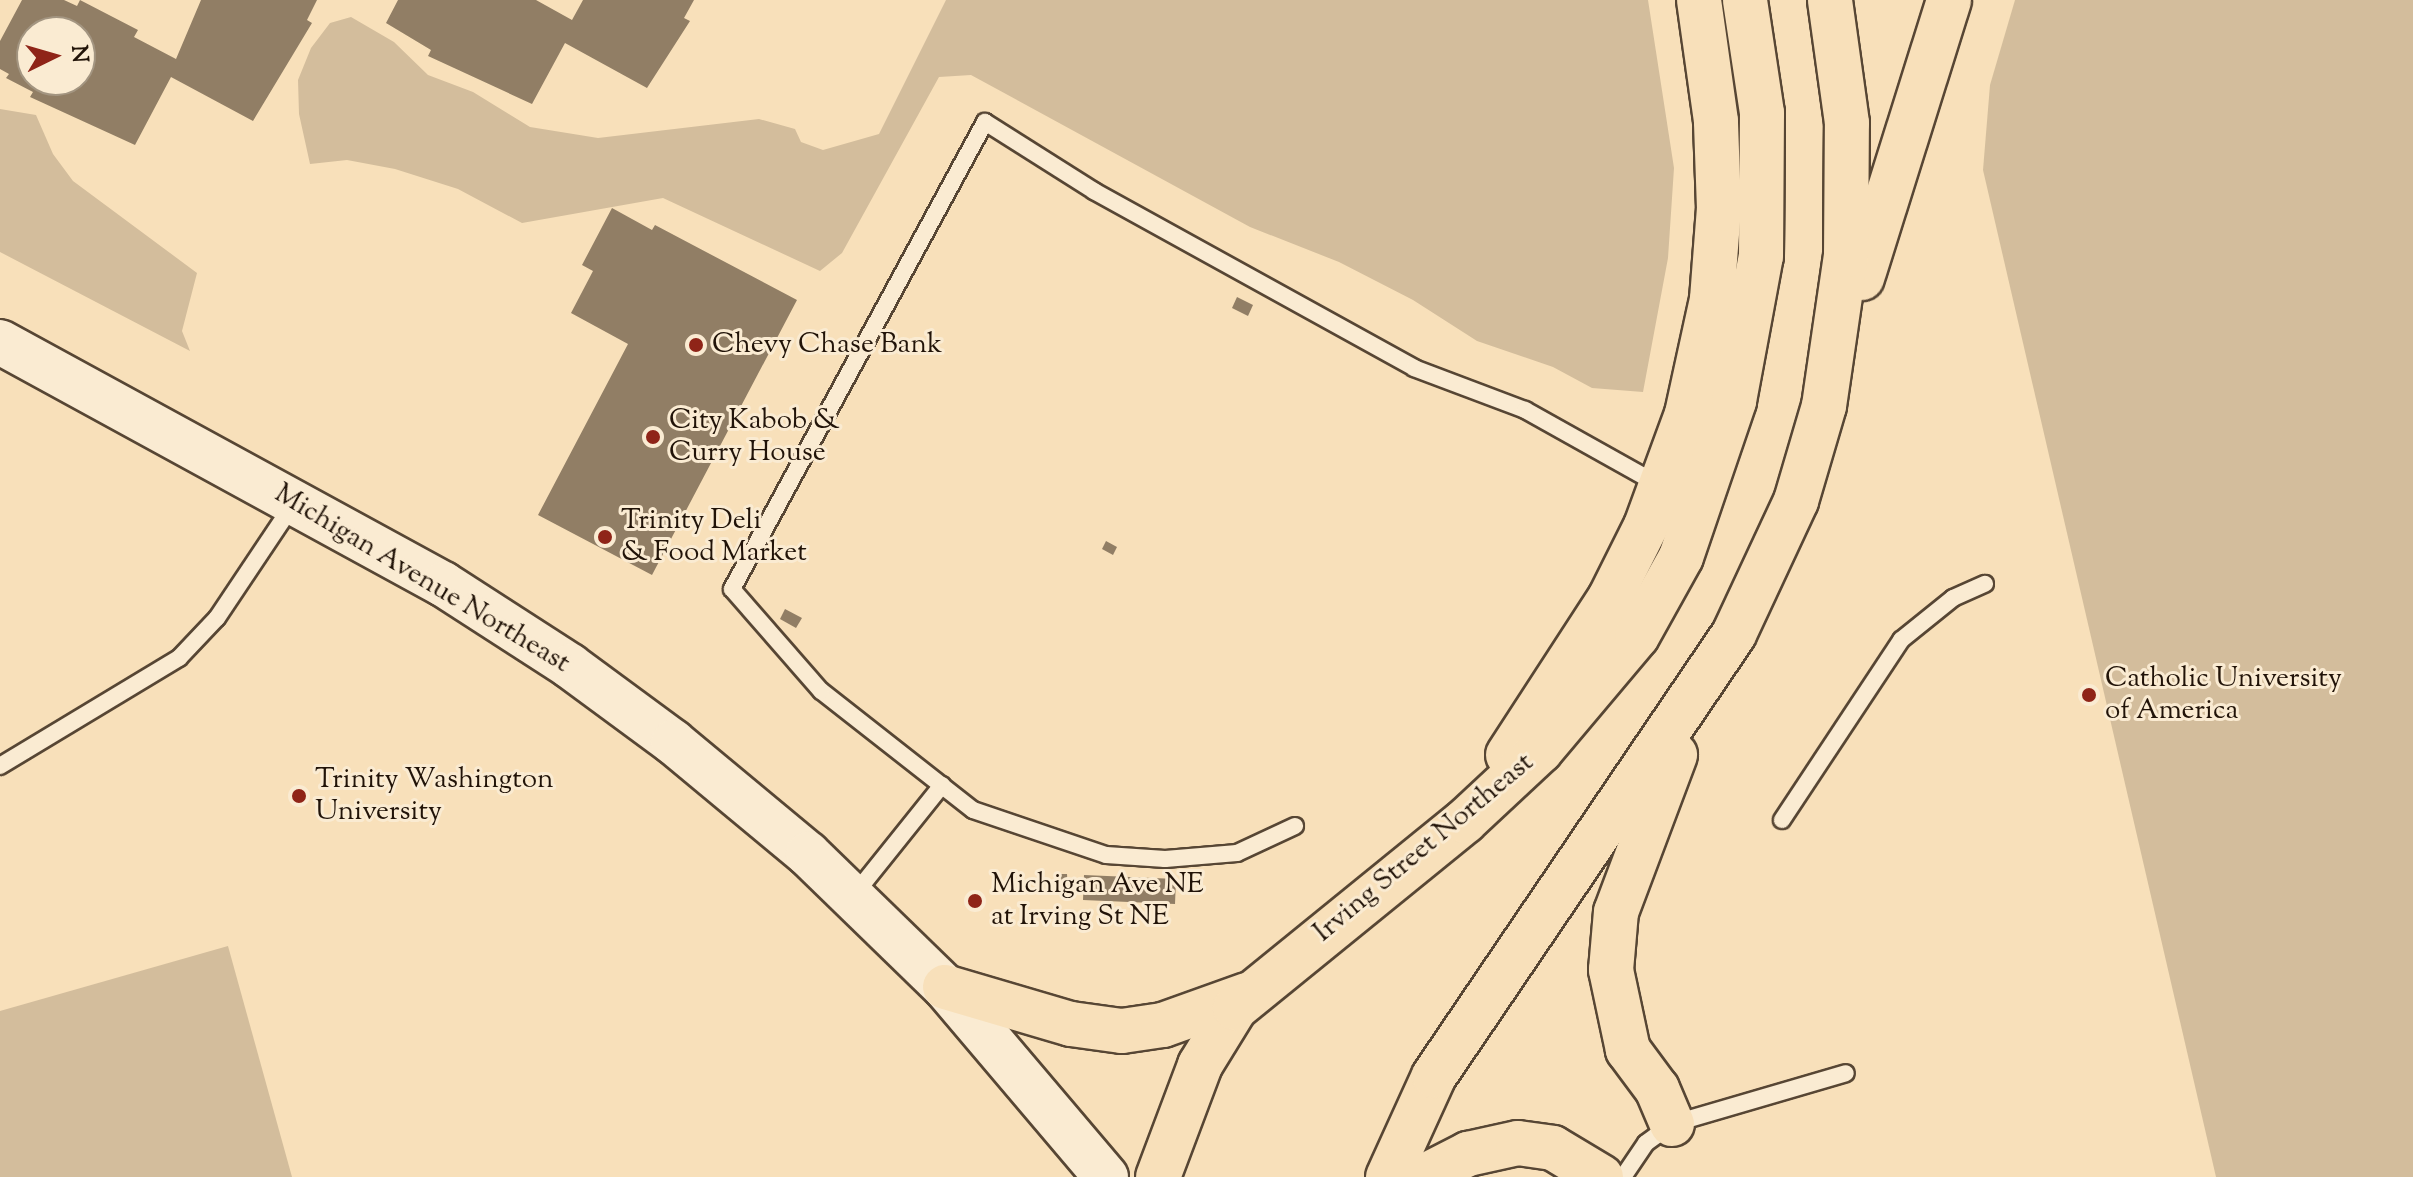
<!DOCTYPE html>
<html>
<head>
<meta charset="utf-8">
<style>
  body { margin:0 }
  #map { position:relative; width:2413px; height:1177px; overflow:hidden; background:#f8e0ba; font-family:"Sorts Mill Goudy",serif }
  div>[style] { position:absolute }
  .green>* { inset:0; background:#d3bd9c }
  .building>* { inset:0; background:#917e65 }
  .roads { filter:drop-shadow(2px 0 #574634) drop-shadow(-2px 0 #574634) drop-shadow(0 2px #574634) drop-shadow(0 -2px #574634) }
  .lane>* { height:16px; margin:-8px; padding:0 8px; transform-origin:8px; border-radius:8px; background:#faebd2 }
  .secondary>* { height:44px; margin:-22px; padding:0 22px; transform-origin:22px; border-radius:22px; background:#faebd2 }
  .primary>* { height:44px; margin:-22px; padding:0 22px; transform-origin:22px; border-radius:22px; background:#f8e0ba }
  .dots>* { width:22px; height:22px; translate:-50% -50%; box-sizing:border-box; border:4px solid #faebd2; border-radius:50% }
  span { translate:-50% -50%; white-space:nowrap; text-align:center; line-height:1.15; -webkit-text-stroke:6px #faebd2; paint-order:stroke }
  .poi-label { font-size:28px; color:#211308 }
  .left { translate:0 -50%; text-align:left }
  .street-label { font-size:28px; color:#211308 }
  .north { position:absolute; left:16px; top:16px; width:80px; height:80px; box-sizing:border-box; background:#faebd2; border:2px solid #a39581; border-radius:50%; rotate:85deg; font-size:22px; font-weight:700; line-height:32px; text-align:center; color:#211308 }
  .north::after { content:''; display:block; margin:auto; width:28px; height:36px; background:#8f2418; clip-path:polygon(50% 0,100% 100%,50% 72%,0 100%) }
</style>
</head>
<body>
<div id="map">
  <div class="green">
    <i style="clip-path:polygon(946px 0,1648px 0,1674px 168px,1668px 258px,1643px 392px,1592px 388px,1553px 367px,1477px 341px,1413px 300px,1339px 262px,1250px 227px,971px 75px,939px 77px,842px 253px,820px 271px,663px 198px,522px 223px,458px 189px,395px 169px,347px 160px,310px 164px,299px 114px,298px 80px,311px 48px,330px 23px,351px 17px,394px 42px,428px 75px,473px 92px,530px 127px,598px 138px,759px 119px,795px 129px,801px 142px,823px 150px,879px 134px)"></i>
    <i style="clip-path:polygon(2015px 0,2413px 0,2413px 1177px,2216px 1177px,1983px 170px,1990px 85px)"></i>
    <i style="clip-path:polygon(0 109px,36px 115px,53px 154px,73px 181px,197px 273px,182px 331px,190px 351px,0 252px)"></i>
    <i style="clip-path:polygon(228px 946px,292px 1177px,0 1177px,0 1011px)"></i>
  </div>
  <div class="building">
    <i style="clip-path:polygon(evenodd,22px 0,64px 0,77px 6px,80px 0,138px 30px,134px 37px,176px 59px,201px 0,317px 0,307px 20px,312px 23px,253px 121px,171px 77px,135px 145px,30px 97px,33px 92px,6px 78px,9px 74px,0 69px,0 41px,22px 0,32px 32px,80px 32px,80px 80px,32px 80px,32px 32px)"></i>
    <i style="clip-path:polygon(398px 0,536px 0,572px 20px,583px 0,694px 0,684px 18px,690px 21px,647px 88px,565px 43px,532px 104px,428px 56px,431px 50px,386px 23px)"></i>
    <i style="clip-path:polygon(612px 208px,652px 230px,655px 225px,797px 300px,652px 575px,538px 515px,628px 344px,571px 313px,593px 271px,582px 265px)"></i>
    <i style="clip-path:polygon(1237px 297px,1253px 305px,1248px 316px,1232px 308px)"></i>
    <i style="clip-path:polygon(1106px 541px,1117px 547px,1113px 555px,1102px 549px)"></i>
    <i style="clip-path:polygon(785px 609px,802px 618px,796px 628px,780px 619px)"></i>
    <i style="clip-path:polygon(1057px 874px,1067px 874px,1068px 894px,1057px 894px)"></i>
    <i style="clip-path:polygon(1084px 875px,1176px 879px,1175px 904px,1083px 900px)"></i>
  </div>
  <div class="roads">
    <div class="lane">
      <i style="left:0;top:766px;width:209px;rotate:-31.1deg"></i>
      <i style="left:179px;top:658px;width:55px;rotate:-46.5deg"></i>
      <i style="left:217px;top:618px;width:138px;rotate:-56.2deg"></i>
      <i style="left:1782px;top:820px;width:216px;rotate:-56.5deg"></i>
      <i style="left:1901px;top:640px;width:67px;rotate:-38.9deg"></i>
      <i style="left:1953px;top:598px;width:35px;rotate:-24deg"></i>
      <i style="left:1295px;top:826px;width:64px;rotate:155deg"></i>
      <i style="left:1237px;top:853px;width:72px;rotate:175.2deg"></i>
      <i style="left:1165px;top:859px;width:59px;rotate:-176.1deg"></i>
      <i style="left:1106px;top:855px;width:140px;rotate:-161.3deg"></i>
      <i style="left:973px;top:810px;width:193px;rotate:-141.9deg"></i>
      <i style="left:821px;top:691px;width:135px;rotate:-131.1deg"></i>
      <i style="left:732px;top:589px;width:531px;rotate:-61.55deg"></i>
      <i style="left:985px;top:122px;width:129px;rotate:32.3deg"></i>
      <i style="left:1094px;top:191px;width:366px;rotate:28.9deg"></i>
      <i style="left:1414px;top:368px;width:119px;rotate:20.7deg"></i>
      <i style="left:1525px;top:410px;width:154px;rotate:29.2deg"></i>
      <i style="left:854px;top:895px;width:141px;rotate:-51.3deg"></i>
      <i style="left:1623px;top:1177px;width:41px;rotate:-55.9deg"></i>
      <i style="left:1646px;top:1143px;width:32px;rotate:-36deg"></i>
      <i style="left:1672px;top:1124px;width:181px;rotate:-16.3deg"></i>
    </div>
    <div class="secondary">
      <i style="left:0;top:342px;width:505px;rotate:28.65deg"></i>
      <i style="left:443px;top:584px;width:151px;rotate:32.8deg"></i>
      <i style="left:570px;top:666px;width:128px;rotate:36.4deg"></i>
      <i style="left:673px;top:742px;width:175px;rotate:39.7deg"></i>
      <i style="left:808px;top:854px;width:191px;rotate:44.2deg"></i>
      <i style="left:945px;top:987px;width:249px;rotate:49.7deg"></i>
    </div>
    <div class="primary">
      <i style="left:1862px;top:278px;width:291px;rotate:-72.6deg"></i>
      <i style="left:1508px;top:755px;width:187px;rotate:-57deg"></i>
      <i style="left:1610px;top:598px;width:80px;rotate:-63.4deg"></i>
      <i style="left:1646px;top:526px;width:119px;rotate:-69.9deg"></i>
      <i style="left:1687px;top:414px;width:118px;rotate:-77.7deg"></i>
      <i style="left:1712px;top:299px;width:90px;rotate:-85.6deg"></i>
      <i style="left:1719px;top:209px;width:88px;rotate:-92deg"></i>
      <i style="left:1716px;top:121px;width:122px;rotate:-98deg"></i>
      <i style="left:945px;top:987px;width:131px;rotate:16.4deg"></i>
      <i style="left:1071px;top:1024px;width:51px;rotate:7.8deg"></i>
      <i style="left:1122px;top:1031px;width:41px;rotate:-8.3deg"></i>
      <i style="left:1163px;top:1025px;width:89px;rotate:-19.7deg"></i>
      <i style="left:1672px;top:1124px;width:38px;rotate:-113deg"></i>
      <i style="left:1657px;top:1089px;width:49px;rotate:-126.6deg"></i>
      <i style="left:1628px;top:1050px;width:82px;rotate:-102deg"></i>
      <i style="left:1611px;top:970px;width:58px;rotate:-85.1deg"></i>
      <i style="left:1616px;top:912px;width:168px;rotate:-69.4deg"></i>
      <i style="left:1158px;top:1177px;width:120px;rotate:-69.4deg"></i>
      <i style="left:1200px;top:1065px;width:67px;rotate:-58.4deg"></i>
      <i style="left:1235px;top:1008px;width:296px;rotate:-39.1deg"></i>
      <i style="left:1465px;top:821px;width:103px;rotate:-43deg"></i>
      <i style="left:1540px;top:751px;width:150px;rotate:-49.9deg"></i>
      <i style="left:1637px;top:636px;width:90px;rotate:-60.9deg"></i>
      <i style="left:1681px;top:557px;width:165px;rotate:-71.2deg"></i>
      <i style="left:1734px;top:401px;width:147px;rotate:-79.5deg"></i>
      <i style="left:1761px;top:256px;width:143px;rotate:-89.6deg"></i>
      <i style="left:1762px;top:113px;width:114px;rotate:-98.6deg"></i>
      <i style="left:1388px;top:1177px;width:111px;rotate:-65.5deg"></i>
      <i style="left:1434px;top:1076px;width:534px;rotate:-55.83deg"></i>
      <i style="left:1734px;top:634px;width:147px;rotate:-65deg"></i>
      <i style="left:1796px;top:501px;width:99px;rotate:-73.6deg"></i>
      <i style="left:1824px;top:406px;width:153px;rotate:-81.7deg"></i>
      <i style="left:1846px;top:255px;width:132px;rotate:-89.6deg"></i>
      <i style="left:1847px;top:123px;width:124px;rotate:-97.9deg"></i>
      <i style="left:1423px;top:1177px;width:51px;rotate:-27.1deg"></i>
      <i style="left:1468px;top:1154px;width:51px;rotate:-12.4deg"></i>
      <i style="left:1518px;top:1143px;width:35px;rotate:8deg"></i>
      <i style="left:1553px;top:1148px;width:56px;rotate:31.1deg"></i>
    </div>
  </div>
  <div class="dots">
    <i style="left:696px;top:345px;background:#8f2418"></i>
    <i style="left:653px;top:437px;background:#8f2418"></i>
    <i style="left:605px;top:537px;background:#8f2418"></i>
    <i style="left:2089px;top:695px;background:#8f2418"></i>
    <i style="left:299px;top:796px;background:#8f2418"></i>
    <i style="left:975px;top:901px;background:#8f2418"></i>
  </div>
  <div class="poi-label">
    <span class="left" style="left:712px;top:345px">Chevy Chase Bank</span>
    <span class="left" style="left:669px;top:437px">City Kabob &amp;<br>Curry House</span>
    <span class="left" style="left:621px;top:537px">Trinity Deli<br>&amp; Food Market</span>
    <span class="left" style="left:2105px;top:695px">Catholic University<br>of America</span>
    <span class="left" style="left:315px;top:796px">Trinity Washington<br>University</span>
    <span class="left" style="left:991px;top:901px">Michigan Ave NE<br>at Irving St NE</span>
  </div>
  <div class="street-label">
    <span style="left:422px;top:579px;rotate:31deg">Michigan Avenue Northeast</span>
    <span style="left:1424px;top:848px;rotate:-40deg">Irving Street Northeast</span>
  </div>
  <div class="north">N</div>
</div>
</body>
</html>
